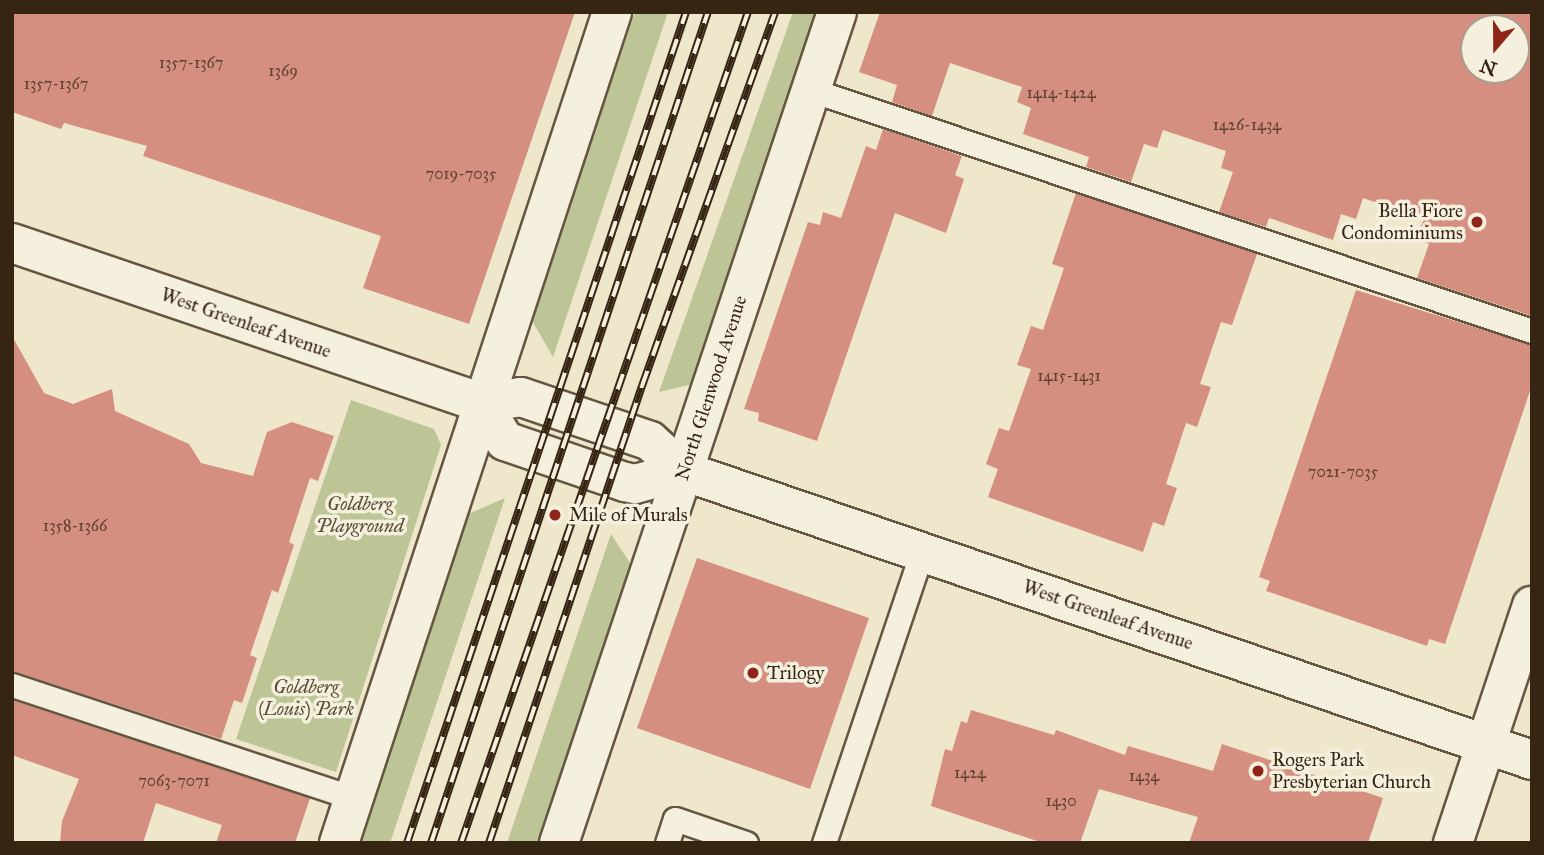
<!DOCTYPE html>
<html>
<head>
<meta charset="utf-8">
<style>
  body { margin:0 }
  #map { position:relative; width:1544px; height:855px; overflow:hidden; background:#efe7cc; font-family:"IM FELL Great Primer",serif }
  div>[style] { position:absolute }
  .green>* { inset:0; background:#bdc495 }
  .building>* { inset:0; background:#d58f81 }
  .roads { filter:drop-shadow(2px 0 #655642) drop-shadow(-2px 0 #655642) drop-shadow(0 2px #655642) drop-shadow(0 -2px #655642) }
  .service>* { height:23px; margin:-11.5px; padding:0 11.5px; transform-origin:11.5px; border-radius:11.5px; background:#f5efde }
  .minor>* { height:38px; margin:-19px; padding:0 19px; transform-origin:19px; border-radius:19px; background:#f5efde }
  .rail>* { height:8px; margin-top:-4px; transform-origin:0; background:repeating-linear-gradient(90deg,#f5efde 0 16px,#372514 0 32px); box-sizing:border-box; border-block:2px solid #372514 }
  .dots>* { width:19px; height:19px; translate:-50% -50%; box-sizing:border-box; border:4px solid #f5efde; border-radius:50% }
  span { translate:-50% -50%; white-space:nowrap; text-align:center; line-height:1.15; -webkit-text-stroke:7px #f5efde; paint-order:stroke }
  .number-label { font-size:16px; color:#5e402f }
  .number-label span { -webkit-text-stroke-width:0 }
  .poi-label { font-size:19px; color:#372514 }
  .right { translate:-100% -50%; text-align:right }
  .left { translate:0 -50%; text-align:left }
  .street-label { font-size:19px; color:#372514 }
  .park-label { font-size:19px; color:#584d34; font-style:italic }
  .frame { position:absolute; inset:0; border:14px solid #372514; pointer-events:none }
  .north { position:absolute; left:1460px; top:14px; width:70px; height:70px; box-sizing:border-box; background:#f5efde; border:2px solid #a99e8d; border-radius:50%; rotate:200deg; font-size:19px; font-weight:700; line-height:28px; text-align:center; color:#372514 }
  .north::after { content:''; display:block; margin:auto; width:24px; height:32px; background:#8f2418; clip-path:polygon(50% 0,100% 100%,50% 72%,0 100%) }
</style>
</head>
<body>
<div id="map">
  <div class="green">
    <i style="clip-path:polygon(635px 12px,668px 12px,553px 357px,531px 319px)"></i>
    <i style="clip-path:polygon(793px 12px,821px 12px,693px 384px,659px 392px)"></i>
    <i style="clip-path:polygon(351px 400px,434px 429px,441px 445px,336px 772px,236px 739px)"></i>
    <i style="clip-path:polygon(505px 498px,390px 843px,356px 843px,466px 515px)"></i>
    <i style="clip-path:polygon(611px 534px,636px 572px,544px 843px,507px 843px)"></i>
  </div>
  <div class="building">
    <i style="clip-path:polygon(12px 12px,575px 12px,469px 324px,363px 288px,381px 236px,143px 156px,147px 146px,64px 123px,61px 129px,12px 112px)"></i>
    <i style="clip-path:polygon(evenodd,880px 12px,1532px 12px,1532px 316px,1417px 278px,1429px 244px,1416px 239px,1424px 219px,1363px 198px,1356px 219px,1341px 214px,1333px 240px,1269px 218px,1266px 227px,1219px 212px,1233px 172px,1221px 168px,1226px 151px,1163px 130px,1157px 148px,1144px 144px,1131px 182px,1086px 167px,1089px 157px,1023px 134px,1031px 108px,1017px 102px,1022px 87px,950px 63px,932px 116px,892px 102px,897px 85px,859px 72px,880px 12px,1474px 28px,1516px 28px,1516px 70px,1474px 70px,1474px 28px)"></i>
    <i style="clip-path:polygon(883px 129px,962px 156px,955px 175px,964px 179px,946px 233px,895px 213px,817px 441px,758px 421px,759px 413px,744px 409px,808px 222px,820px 225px,823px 212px,841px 218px,866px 146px,876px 150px)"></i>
    <i style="clip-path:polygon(1076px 193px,1257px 254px,1232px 325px,1221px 322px,1200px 384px,1211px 387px,1197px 427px,1186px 423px,1166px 484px,1177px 488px,1164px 526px,1153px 522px,1143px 552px,988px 497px,998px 469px,986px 464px,999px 428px,1009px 431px,1031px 369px,1017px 365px,1031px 326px,1043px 330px,1064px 268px,1052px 264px)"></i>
    <i style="clip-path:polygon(1356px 290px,1532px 345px,1532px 385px,1445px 644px,1429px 639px,1427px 646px,1266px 591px,1270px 581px,1259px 577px)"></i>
    <i style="clip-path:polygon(12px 336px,44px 393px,73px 404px,112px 389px,115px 411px,189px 444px,201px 463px,253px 476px,267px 432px,292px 422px,334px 436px,318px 481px,310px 478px,289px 542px,294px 545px,278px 593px,272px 590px,250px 655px,257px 658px,242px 703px,234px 700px,221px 739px,12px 671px)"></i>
    <i style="clip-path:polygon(697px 558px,869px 618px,810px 789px,637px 728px)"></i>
    <i style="clip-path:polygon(12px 700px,310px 798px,295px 843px,216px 843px,222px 825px,156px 803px,143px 843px,60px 843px,62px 821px,79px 779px,12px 755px)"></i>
    <i style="clip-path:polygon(971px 710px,1054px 735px,1056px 730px,1125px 755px,1128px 746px,1213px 771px,1222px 744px,1383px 798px,1368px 843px,1189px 843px,1198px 817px,1099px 789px,1080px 843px,1043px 843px,931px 806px,945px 749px,952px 751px,961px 721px,967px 723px)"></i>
  </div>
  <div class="roads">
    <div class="service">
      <i style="left:811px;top:90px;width:760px;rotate:18.48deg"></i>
      <i style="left:12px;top:685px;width:360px;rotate:18.3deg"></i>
      <i style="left:667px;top:843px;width:25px;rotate:-72deg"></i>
      <i style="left:675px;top:819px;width:75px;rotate:18.7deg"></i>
      <i style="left:824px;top:843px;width:307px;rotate:-71.4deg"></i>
    </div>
    <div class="minor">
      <i style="left:12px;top:243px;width:496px;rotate:18.8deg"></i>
      <i style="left:481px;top:403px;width:40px;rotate:-8.5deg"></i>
      <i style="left:521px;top:397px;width:136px;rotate:18.8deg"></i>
      <i style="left:650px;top:441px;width:45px;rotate:42.3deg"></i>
      <i style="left:683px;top:471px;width:897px;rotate:18.8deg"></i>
      <i style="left:481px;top:403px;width:45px;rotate:57.7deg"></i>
      <i style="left:505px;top:441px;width:127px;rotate:18.9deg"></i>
      <i style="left:625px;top:482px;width:10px;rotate:11deg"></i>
      <i style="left:635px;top:484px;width:50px;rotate:-15.2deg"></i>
      <i style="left:339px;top:843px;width:875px;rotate:-71.81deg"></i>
      <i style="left:559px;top:843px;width:876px;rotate:-71.5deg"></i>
      <i style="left:1453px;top:843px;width:250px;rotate:-71.6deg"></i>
    </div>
  </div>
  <div class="rail">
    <i style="left:407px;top:843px;width:877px;rotate:-71.44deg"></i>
    <i style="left:431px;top:843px;width:876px;rotate:-71.57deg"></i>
    <i style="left:461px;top:843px;width:879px;rotate:-70.95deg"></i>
    <i style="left:489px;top:843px;width:482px;rotate:-71.5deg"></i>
    <i style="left:642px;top:386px;width:397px;rotate:-70.4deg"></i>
  </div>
  <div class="dots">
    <i style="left:1477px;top:222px;background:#8f2418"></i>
    <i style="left:555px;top:515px;background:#8f2418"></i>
    <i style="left:753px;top:673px;background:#8f2418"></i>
    <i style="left:1258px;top:771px;background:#8f2418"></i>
  </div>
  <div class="number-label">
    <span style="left:191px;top:63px">1357-1367</span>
    <span style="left:283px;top:71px">1369</span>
    <span style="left:56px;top:84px">1357-1367</span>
    <span style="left:1061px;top:93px">1414-1424</span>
    <span style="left:1247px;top:125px">1426-1434</span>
    <span style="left:461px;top:174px">7019-7035</span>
    <span style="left:1069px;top:376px">1415-1431</span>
    <span style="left:1343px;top:472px">7021-7035</span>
    <span style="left:75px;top:526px">1358-1366</span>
    <span style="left:970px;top:773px">1424</span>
    <span style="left:1144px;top:776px">1434</span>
    <span style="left:174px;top:781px">7063-7071</span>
    <span style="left:1061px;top:801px">1430</span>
  </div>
  <div class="poi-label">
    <span class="right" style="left:1463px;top:222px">Bella Fiore<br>Condominiums</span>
    <span class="left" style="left:569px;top:515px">Mile of Murals</span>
    <span class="left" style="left:767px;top:673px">Trilogy</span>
    <span class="left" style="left:1272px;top:771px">Rogers Park<br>Presbyterian Church</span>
  </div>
  <div class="street-label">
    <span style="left:246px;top:323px;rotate:19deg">West Greenleaf Avenue</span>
    <span style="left:711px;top:388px;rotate:-72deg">North Glenwood Avenue</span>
    <span style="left:1108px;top:615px;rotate:19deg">West Greenleaf Avenue</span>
  </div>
  <div class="park-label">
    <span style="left:360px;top:515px">Goldberg<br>Playground</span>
    <span style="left:306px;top:698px">Goldberg<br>(Louis) Park</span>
  </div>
  <div class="frame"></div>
  <div class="north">N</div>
</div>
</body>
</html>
